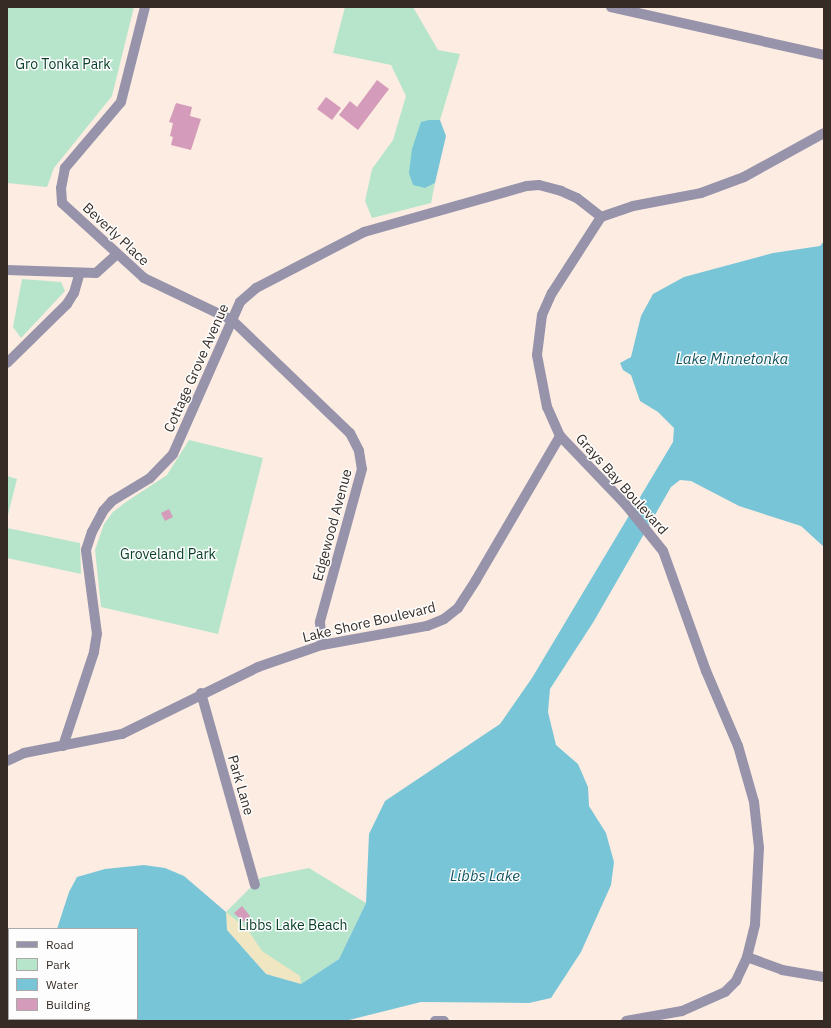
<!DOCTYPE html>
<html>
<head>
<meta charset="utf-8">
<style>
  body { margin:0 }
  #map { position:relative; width:831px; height:1028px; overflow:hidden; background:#fdece1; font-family:"IBM Plex Sans",sans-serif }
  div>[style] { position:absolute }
  .green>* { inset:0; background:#b6e5cc }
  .sand>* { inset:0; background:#f0e6c1 }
  .water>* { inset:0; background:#78c5d7 }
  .building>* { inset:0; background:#d59bba }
  .minor>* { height:10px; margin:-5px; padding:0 5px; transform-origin:5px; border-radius:5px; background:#9693ab }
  span { translate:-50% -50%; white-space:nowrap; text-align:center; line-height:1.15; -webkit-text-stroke:3px #fdfdfd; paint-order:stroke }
  .park-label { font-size:14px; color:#0b402b }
  .street-label { font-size:14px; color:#362c25 }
  .water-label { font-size:15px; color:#115461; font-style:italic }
  .frame { position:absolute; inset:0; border:8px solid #362c25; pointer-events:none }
  .legend { position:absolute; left:8px; top:928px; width:130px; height:92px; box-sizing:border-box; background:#fdfdfd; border:1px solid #ada9a7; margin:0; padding:5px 7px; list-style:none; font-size:12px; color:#362c25 }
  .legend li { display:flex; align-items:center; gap:8px; height:20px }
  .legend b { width:20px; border:1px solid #ada9a7 }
</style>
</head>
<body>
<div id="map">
  <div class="green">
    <i style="clip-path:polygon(7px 7px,134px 7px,112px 96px,54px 168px,47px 187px,7px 183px)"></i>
    <i style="clip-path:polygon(345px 7px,413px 7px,438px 50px,460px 54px,440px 120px,429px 120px,425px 188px,435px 183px,431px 203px,372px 218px,365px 201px,372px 169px,393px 140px,406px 96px,391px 65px,333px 53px)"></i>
    <i style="clip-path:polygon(22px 279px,61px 282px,65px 291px,21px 338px,13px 327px)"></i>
    <i style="clip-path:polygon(189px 440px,263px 458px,218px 634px,101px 607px,95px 550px,104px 524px,113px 512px,126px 502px,167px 475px)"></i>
    <i style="clip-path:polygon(7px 476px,17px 479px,7px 519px)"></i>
    <i style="clip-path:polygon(7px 528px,80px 543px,81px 574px,7px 558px)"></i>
    <i style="clip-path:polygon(309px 868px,366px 903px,339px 959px,301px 984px,227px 930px,226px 912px,260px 878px)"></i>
  </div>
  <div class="sand">
    <i style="clip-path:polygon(226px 912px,248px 930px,262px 951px,300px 976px,301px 984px,266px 974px,227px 930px)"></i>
  </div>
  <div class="water">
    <i style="clip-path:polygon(429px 120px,440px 120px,446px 136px,435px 183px,425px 188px,413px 185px,409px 173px,412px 149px,421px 122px)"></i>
    <i style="clip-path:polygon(824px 241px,824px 547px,801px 526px,739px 506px,691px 481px,680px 480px,671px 487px,594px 621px,550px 689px,548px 712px,556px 745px,578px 764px,588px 787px,589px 806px,606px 833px,614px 862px,611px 885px,581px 952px,551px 998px,529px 1003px,421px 1002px,345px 1021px,7px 1021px,9px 995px,9px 1019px,137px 1019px,137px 929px,57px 929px,69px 892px,77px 877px,105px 869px,144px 865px,165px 868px,184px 876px,226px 912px,227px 930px,266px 974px,301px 984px,339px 959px,366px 903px,369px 834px,385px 801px,500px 724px,532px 678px,673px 442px,674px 428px,658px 412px,640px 401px,631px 375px,623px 370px,620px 363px,631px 357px,641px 316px,653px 294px,684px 277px,773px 253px,820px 246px)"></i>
  </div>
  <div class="building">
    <i style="clip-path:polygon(377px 80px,389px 89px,358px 130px,339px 115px,350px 101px,357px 107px)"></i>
    <i style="clip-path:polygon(326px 97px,341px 108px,332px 120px,317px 109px)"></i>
    <i style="clip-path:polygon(176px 103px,192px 107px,190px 116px,201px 119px,191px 150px,171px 145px,173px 137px,170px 136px,173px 123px,169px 122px)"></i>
    <i style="clip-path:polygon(169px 509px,173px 517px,165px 521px,161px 513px)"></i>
    <i style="clip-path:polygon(242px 906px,250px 916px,243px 922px,234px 913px)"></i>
  </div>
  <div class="minor">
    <i style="left:145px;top:7px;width:98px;rotate:104.2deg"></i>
    <i style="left:121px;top:102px;width:87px;rotate:130.3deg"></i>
    <i style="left:65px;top:168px;width:20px;rotate:101deg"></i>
    <i style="left:61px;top:188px;width:15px;rotate:86deg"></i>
    <i style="left:62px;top:203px;width:111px;rotate:42.4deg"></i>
    <i style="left:144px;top:278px;width:98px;rotate:25.5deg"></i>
    <i style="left:232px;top:320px;width:163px;rotate:43.8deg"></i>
    <i style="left:350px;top:433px;width:20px;rotate:63deg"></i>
    <i style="left:359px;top:451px;width:18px;rotate:81deg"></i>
    <i style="left:362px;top:469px;width:159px;rotate:105.4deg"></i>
    <i style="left:320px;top:622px;width:23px;rotate:85deg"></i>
    <i style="left:611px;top:7px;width:218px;rotate:12.7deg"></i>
    <i style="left:7px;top:270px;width:89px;rotate:1.9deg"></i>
    <i style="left:96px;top:273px;width:27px;rotate:-42deg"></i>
    <i style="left:7px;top:363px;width:84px;rotate:-44.5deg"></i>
    <i style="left:67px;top:304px;width:13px;rotate:-58deg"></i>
    <i style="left:74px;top:293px;width:19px;rotate:-74deg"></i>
    <i style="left:201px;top:693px;width:199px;rotate:74.3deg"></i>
    <i style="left:63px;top:746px;width:99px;rotate:-71.7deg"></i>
    <i style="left:94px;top:652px;width:18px;rotate:-81deg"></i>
    <i style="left:97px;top:634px;width:85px;rotate:-97.5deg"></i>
    <i style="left:86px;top:550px;width:19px;rotate:-72deg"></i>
    <i style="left:92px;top:532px;width:24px;rotate:-62deg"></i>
    <i style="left:103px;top:511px;width:13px;rotate:-48deg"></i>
    <i style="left:112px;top:501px;width:44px;rotate:-31.2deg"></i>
    <i style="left:150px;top:478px;width:33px;rotate:-46deg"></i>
    <i style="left:173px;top:454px;width:166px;rotate:-66.2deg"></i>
    <i style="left:240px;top:302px;width:21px;rotate:-41deg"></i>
    <i style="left:256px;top:288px;width:122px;rotate:-27.4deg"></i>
    <i style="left:364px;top:232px;width:169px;rotate:-15.8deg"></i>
    <i style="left:527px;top:186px;width:12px;rotate:-5deg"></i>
    <i style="left:539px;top:185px;width:23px;rotate:15deg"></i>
    <i style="left:561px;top:191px;width:17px;rotate:24deg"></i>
    <i style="left:577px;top:198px;width:31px;rotate:38deg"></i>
    <i style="left:7px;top:761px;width:19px;rotate:-25deg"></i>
    <i style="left:24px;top:753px;width:100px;rotate:-11deg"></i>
    <i style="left:122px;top:734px;width:152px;rotate:-26.2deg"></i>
    <i style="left:258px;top:667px;width:68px;rotate:-19deg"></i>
    <i style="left:322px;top:645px;width:107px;rotate:-10.3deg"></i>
    <i style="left:427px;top:626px;width:18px;rotate:-22deg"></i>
    <i style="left:444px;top:619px;width:18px;rotate:-38deg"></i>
    <i style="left:458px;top:608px;width:33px;rotate:-57deg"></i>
    <i style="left:476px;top:580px;width:167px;rotate:-59.7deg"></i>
    <i style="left:747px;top:957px;width:37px;rotate:20deg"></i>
    <i style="left:782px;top:970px;width:43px;rotate:9.5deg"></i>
    <i style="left:435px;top:1021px;width:9px"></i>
    <i style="left:626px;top:1021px;width:57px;rotate:-10.1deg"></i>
    <i style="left:682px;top:1011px;width:47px;rotate:-23.8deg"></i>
    <i style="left:725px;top:992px;width:16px;rotate:-45deg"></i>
    <i style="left:736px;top:981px;width:26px;rotate:-65deg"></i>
    <i style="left:747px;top:957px;width:34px;rotate:-76deg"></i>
    <i style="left:755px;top:924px;width:76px;rotate:-87deg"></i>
    <i style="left:759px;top:848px;width:46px;rotate:-96.2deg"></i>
    <i style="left:754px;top:802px;width:58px;rotate:-105.9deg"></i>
    <i style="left:738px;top:746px;width:82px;rotate:-113.1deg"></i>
    <i style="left:706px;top:671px;width:127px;rotate:-109.7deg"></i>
    <i style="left:663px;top:551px;width:59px;rotate:-128.8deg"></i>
    <i style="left:626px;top:505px;width:95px;rotate:-133.7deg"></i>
    <i style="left:560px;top:436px;width:32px;rotate:-114deg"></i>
    <i style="left:547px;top:407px;width:53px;rotate:-100.9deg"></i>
    <i style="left:537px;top:355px;width:40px;rotate:-82.9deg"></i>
    <i style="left:542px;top:315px;width:24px;rotate:-66deg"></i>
    <i style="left:552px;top:293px;width:90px;rotate:-57.2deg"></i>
    <i style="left:601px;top:217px;width:34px;rotate:-19deg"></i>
    <i style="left:633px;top:206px;width:69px;rotate:-10.8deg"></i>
    <i style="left:701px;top:193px;width:46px;rotate:-20.4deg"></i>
    <i style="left:744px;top:177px;width:91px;rotate:-28.8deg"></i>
  </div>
  <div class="park-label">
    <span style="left:63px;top:64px">Gro Tonka Park</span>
    <span style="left:168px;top:554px">Groveland Park</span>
    <span style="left:293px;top:925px">Libbs Lake Beach</span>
  </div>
  <div class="street-label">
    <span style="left:116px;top:234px;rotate:43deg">Beverly Place</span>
    <span style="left:196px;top:368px;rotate:-66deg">Cottage Grove Avenue</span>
    <span style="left:622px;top:484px;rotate:48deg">Grays Bay Boulevard</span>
    <span style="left:332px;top:525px;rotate:-75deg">Edgewood Avenue</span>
    <span style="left:369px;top:622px;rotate:-13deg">Lake Shore Boulevard</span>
    <span style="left:241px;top:785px;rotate:74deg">Park Lane</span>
  </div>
  <div class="water-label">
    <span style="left:732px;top:359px">Lake Minnetonka</span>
    <span style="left:485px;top:876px">Libbs Lake</span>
  </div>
  <div class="frame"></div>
  <ul class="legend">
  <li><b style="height:5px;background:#9693ab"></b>Road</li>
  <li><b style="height:11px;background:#b6e5cc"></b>Park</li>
  <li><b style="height:11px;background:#78c5d7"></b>Water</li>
  <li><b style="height:11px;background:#d59bba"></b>Building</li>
  </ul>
</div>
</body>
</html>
